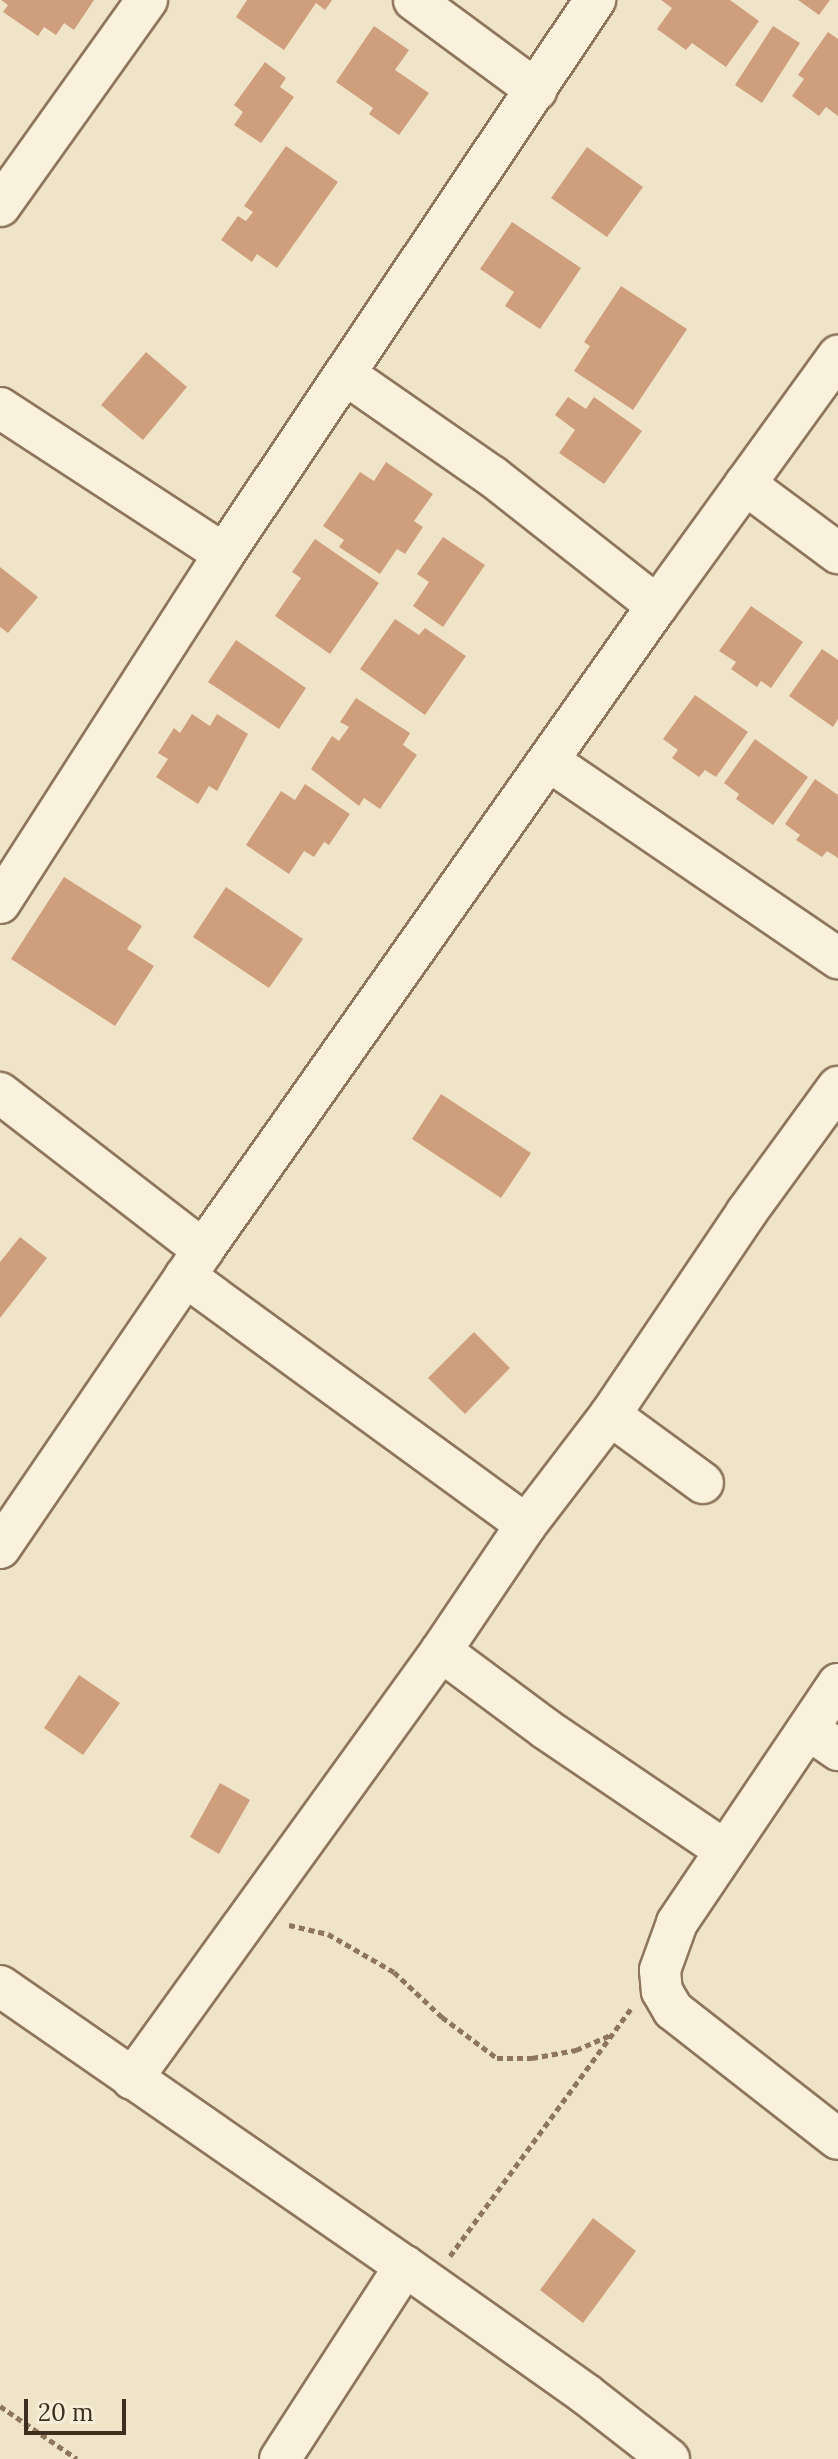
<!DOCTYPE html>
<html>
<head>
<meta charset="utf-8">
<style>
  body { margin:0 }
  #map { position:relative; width:838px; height:2459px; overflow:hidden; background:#f0e4c8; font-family:Lora,serif }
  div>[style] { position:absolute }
  .building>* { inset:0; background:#cf9f7d }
  .path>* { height:5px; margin-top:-2.5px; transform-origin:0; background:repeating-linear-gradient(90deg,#8d765c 0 6px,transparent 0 10px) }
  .roads { filter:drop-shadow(2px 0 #8d765c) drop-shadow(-2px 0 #8d765c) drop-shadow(0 2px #8d765c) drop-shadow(0 -2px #8d765c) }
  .street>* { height:40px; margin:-20px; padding:0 20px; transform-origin:20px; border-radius:20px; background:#faf1dc }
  span { translate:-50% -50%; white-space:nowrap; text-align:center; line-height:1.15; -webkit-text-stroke:7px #f7eed8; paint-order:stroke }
  .scale { position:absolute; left:24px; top:2399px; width:102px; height:36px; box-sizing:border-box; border:4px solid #3d2e20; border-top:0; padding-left:10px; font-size:24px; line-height:28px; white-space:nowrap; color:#3d2e20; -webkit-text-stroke:6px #f7eed8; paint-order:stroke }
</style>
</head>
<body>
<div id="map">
  <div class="building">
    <i style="clip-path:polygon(1px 0,94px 0,74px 30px,64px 23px,56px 35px,44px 27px,38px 36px,3px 12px,8px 5px)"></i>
    <i style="clip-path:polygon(247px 0,332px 0,325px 10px,316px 3px,284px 50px,236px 17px)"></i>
    <i style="clip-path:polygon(661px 0,730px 0,759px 21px,726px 67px,692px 43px,686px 50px,657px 29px,672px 8px)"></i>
    <i style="clip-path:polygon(798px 0,830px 0,819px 15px)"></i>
    <i style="clip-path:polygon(374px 26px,409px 50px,395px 70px,429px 93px,399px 135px,369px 114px,373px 108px,336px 82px)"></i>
    <i style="clip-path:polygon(773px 26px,800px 43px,762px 103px,735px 85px)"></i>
    <i style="clip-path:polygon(828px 32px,838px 39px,838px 116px,826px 107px,819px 116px,792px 96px,804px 79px,798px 75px)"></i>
    <i style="clip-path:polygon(265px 62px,286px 78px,280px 87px,294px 97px,261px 143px,234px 125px,243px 112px,234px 105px)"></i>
    <i style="clip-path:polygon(286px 146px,338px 182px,277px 268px,257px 254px,252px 262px,221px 240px,238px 216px,246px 221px,253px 212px,244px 206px)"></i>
    <i style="clip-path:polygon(587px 147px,643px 187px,607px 237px,551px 198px)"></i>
    <i style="clip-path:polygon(512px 222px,581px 268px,540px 329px,505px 306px,514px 292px,480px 269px)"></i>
    <i style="clip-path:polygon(621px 286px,687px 329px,633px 410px,574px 371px,590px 346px,584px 342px)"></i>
    <i style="clip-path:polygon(146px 352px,187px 387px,143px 440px,101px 405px)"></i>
    <i style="clip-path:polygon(568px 397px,586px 409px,594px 397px,642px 431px,604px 484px,559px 453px,575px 430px,555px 415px)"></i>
    <i style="clip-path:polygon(386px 462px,433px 494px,414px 521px,423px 527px,405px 554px,397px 549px,380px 574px,339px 547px,344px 540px,323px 526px,360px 472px,374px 481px)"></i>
    <i style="clip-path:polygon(443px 537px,485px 565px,443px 627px,413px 606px,429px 582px,417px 574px)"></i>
    <i style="clip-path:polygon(315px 539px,379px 583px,330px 654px,275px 616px,301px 578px,292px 572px)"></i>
    <i style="clip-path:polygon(0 567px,38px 597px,8px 633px,0 627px)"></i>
    <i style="clip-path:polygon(751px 606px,803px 642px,771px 688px,761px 681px,757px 687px,731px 669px,736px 662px,719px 651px)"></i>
    <i style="clip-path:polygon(395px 619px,419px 635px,425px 628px,466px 656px,425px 715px,360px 669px)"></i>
    <i style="clip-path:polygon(236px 640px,306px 688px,279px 729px,208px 682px)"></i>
    <i style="clip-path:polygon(822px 649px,838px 660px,838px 719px,833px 727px,789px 696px)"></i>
    <i style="clip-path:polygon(695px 695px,748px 732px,716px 777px,705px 770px,699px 777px,672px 758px,678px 750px,663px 739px)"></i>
    <i style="clip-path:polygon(356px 698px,410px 733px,403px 745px,417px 755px,380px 809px,364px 798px,359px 806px,311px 769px,332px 736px,339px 741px,349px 727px,340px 722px)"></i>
    <i style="clip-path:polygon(192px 714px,210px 726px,217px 714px,248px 734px,217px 791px,209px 786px,198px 804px,156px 777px,168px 759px,158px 753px,174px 728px,180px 733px)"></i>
    <i style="clip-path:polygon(755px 739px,808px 777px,773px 825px,736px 799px,739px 794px,724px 783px)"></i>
    <i style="clip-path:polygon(815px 779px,838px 795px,838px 858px,827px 851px,822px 857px,796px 840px,800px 835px,785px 824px)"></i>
    <i style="clip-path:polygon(305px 784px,350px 814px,329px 845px,324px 842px,314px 857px,304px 851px,289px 874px,246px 845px,281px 791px,295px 800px)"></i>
    <i style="clip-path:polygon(64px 877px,142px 926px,127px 949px,154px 966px,115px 1026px,11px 959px)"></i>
    <i style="clip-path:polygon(226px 887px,303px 939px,269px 988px,193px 937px)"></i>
    <i style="clip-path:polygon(441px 1094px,531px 1153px,501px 1198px,412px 1139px)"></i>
    <i style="clip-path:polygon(20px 1237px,47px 1258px,0 1318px,0 1262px)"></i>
    <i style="clip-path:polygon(474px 1332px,510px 1368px,465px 1414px,428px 1378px)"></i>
    <i style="clip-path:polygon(79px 1675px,120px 1703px,83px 1755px,44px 1728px)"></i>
    <i style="clip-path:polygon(220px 1783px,250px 1800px,219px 1854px,190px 1837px)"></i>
    <i style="clip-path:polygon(593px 2218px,636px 2251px,583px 2323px,540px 2290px)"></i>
  </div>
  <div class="path">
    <i style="left:289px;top:1925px;width:40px;rotate:13deg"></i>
    <i style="left:328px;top:1934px;width:76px;rotate:29.9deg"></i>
    <i style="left:394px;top:1972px;width:66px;rotate:43.2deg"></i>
    <i style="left:442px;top:2017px;width:69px;rotate:36.7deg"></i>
    <i style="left:497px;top:2058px;width:35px"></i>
    <i style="left:532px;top:2058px;width:45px;rotate:-10.3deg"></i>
    <i style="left:576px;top:2050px;width:40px;rotate:-23.4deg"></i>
    <i style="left:450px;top:2256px;width:306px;rotate:-53.8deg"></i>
    <i style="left:0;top:2406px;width:93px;rotate:34.5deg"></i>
  </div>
  <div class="roads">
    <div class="street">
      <i style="left:414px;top:0;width:152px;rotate:36.4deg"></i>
      <i style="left:0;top:206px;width:253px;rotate:-54.5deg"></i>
      <i style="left:345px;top:374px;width:179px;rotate:34.8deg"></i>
      <i style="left:492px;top:476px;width:210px;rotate:38.2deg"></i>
      <i style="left:0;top:408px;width:267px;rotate:33.1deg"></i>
      <i style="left:745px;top:484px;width:116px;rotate:36.6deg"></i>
      <i style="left:549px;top:761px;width:350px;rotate:34.3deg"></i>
      <i style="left:0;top:903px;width:415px;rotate:-57.3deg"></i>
      <i style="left:224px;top:554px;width:667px;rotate:-56.19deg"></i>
      <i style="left:0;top:1093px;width:257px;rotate:37.7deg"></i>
      <i style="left:185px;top:1276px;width:422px;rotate:36.1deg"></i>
      <i style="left:610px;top:1415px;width:115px;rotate:36.2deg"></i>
      <i style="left:0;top:1548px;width:361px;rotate:-55.7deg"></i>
      <i style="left:203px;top:1250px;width:788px;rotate:-54.82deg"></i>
      <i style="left:657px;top:606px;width:309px;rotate:-54.1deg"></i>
      <i style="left:838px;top:1684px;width:288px;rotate:124deg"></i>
      <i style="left:677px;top:1923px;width:50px;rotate:109.9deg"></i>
      <i style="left:660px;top:1970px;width:21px;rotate:85deg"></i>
      <i style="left:662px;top:1991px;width:22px;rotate:60deg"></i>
      <i style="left:673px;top:2010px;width:209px;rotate:38deg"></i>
      <i style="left:808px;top:1729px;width:37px;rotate:35deg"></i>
      <i style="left:723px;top:1849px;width:214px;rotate:-145.9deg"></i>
      <i style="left:546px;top:1729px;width:131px;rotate:-143.4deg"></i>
      <i style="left:441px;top:1651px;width:152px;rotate:-56deg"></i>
      <i style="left:526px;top:1525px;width:138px;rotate:-52.6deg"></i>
      <i style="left:610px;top:1415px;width:244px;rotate:-56deg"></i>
      <i style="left:746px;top:1213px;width:156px;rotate:-53.9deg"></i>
      <i style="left:0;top:1986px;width:492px;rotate:34.7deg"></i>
      <i style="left:405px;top:2266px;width:223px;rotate:35.3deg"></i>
      <i style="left:587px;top:2395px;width:104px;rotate:38deg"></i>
      <i style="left:132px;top:2079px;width:528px;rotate:-54.17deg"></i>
      <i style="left:280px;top:2459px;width:230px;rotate:-57.1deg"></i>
    </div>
  </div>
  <div class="scale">20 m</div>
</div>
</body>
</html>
